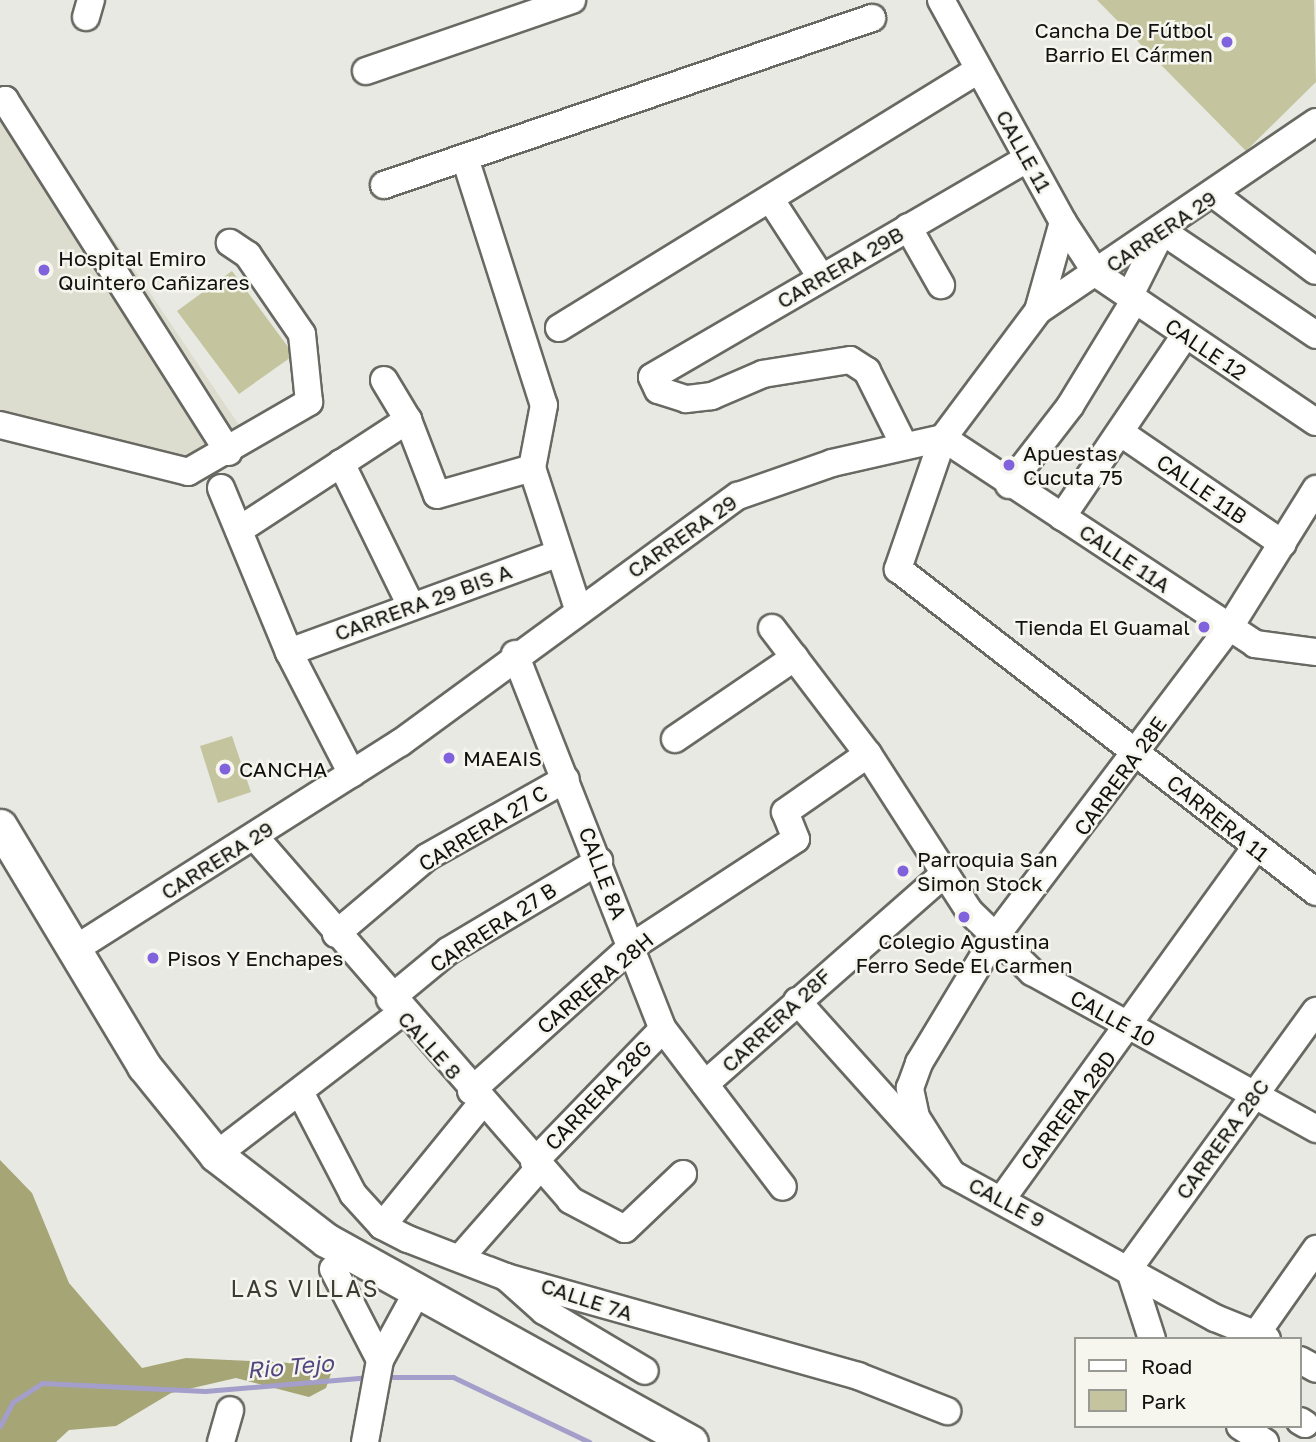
<!DOCTYPE html>
<html>
<head>
<meta charset="utf-8">
<style>
  body { margin:0 }
  #map { position:relative; width:1316px; height:1442px; overflow:hidden; background:#e8e9e2; font-family:"Golos Text",sans-serif }
  div>[style] { position:absolute }
  .built>* { inset:0; background:#ddddcf }
  .green>* { inset:0; background:#c4c49e }
  .forest>* { inset:0; background:#a5a576 }
  .stream>* { height:5px; margin:-2.5px; padding:0 2.5px; transform-origin:2.5px; border-radius:2.5px; background:#a49ecb }
  .roads { filter:drop-shadow(2px 0 #696963) drop-shadow(-2px 0 #696963) drop-shadow(0 2px #696963) drop-shadow(0 -2px #696963) }
  .minor>* { height:26px; margin:-13px; padding:0 13px; transform-origin:13px; border-radius:13px; background:#fff }
  .major>* { height:33px; margin:-16.5px; padding:0 16.5px; transform-origin:16.5px; border-radius:16.5px; background:#fff }
  .dots>* { width:19px; height:19px; translate:-50% -50%; box-sizing:border-box; border:4px solid #f6f6ef; border-radius:50% }
  span { translate:-50% -50%; white-space:nowrap; text-align:center; line-height:1.15; -webkit-text-stroke:5px #f6f6ef; paint-order:stroke }
  .poi-label { font-size:21px; color:#11110f }
  .right { translate:-100% -50%; text-align:right }
  .left { translate:0 -50%; text-align:left }
  .street-label { font-size:21px; color:#11110f }
  .neighbourhood-label { font-size:23px; color:#3c3c37; letter-spacing:2px }
  .water-label { font-size:23px; color:#524681; font-style:italic }
  .legend { position:absolute; left:1074px; top:1337px; width:228px; height:91px; box-sizing:border-box; background:#f6f6ef; border:2px solid #9a9a95; margin:0; padding:9px 12px; list-style:none; font-size:21px; color:#11110f }
  .legend li { display:flex; align-items:center; gap:14px; height:35px }
  .legend b { width:35px; border:2px solid #9a9a95 }
</style>
</head>
<body>
<div id="map">
  <div class="built">
    <i style="clip-path:polygon(10px 85px,241px 428px,187px 466px,0 431px,0 91px)"></i>
  </div>
  <div class="green">
    <i style="clip-path:polygon(1097px 0,1314px 0,1316px 82px,1246px 151px)"></i>
    <i style="clip-path:polygon(232px 271px,294px 355px,239px 394px,177px 311px)"></i>
    <i style="clip-path:polygon(232px 736px,251px 792px,218px 803px,200px 746px)"></i>
  </div>
  <div class="forest">
    <i style="clip-path:polygon(0 1160px,32px 1193px,69px 1283px,142px 1368px,186px 1358px,334px 1365px,326px 1388px,309px 1397px,236px 1378px,171px 1393px,116px 1426px,69px 1430px,56px 1442px,0 1442px)"></i>
  </div>
  <div class="stream">
    <i style="left:386px;top:1377px;width:67px"></i>
    <i style="left:453px;top:1377px;width:151px;rotate:25.5deg"></i>
    <i style="left:0;top:1426px;width:27px;rotate:-62deg"></i>
    <i style="left:13px;top:1402px;width:35px;rotate:-33deg"></i>
    <i style="left:42px;top:1383px;width:163px;rotate:2.8deg"></i>
    <i style="left:205px;top:1391px;width:166px;rotate:-4.8deg"></i>
  </div>
  <div class="roads">
    <div class="minor">
      <i style="left:941px;top:0;width:253px;rotate:61.2deg"></i>
      <i style="left:1063px;top:222px;width:92px;rotate:105.7deg"></i>
      <i style="left:86px;top:17px;width:18px;rotate:-74deg"></i>
      <i style="left:366px;top:71px;width:218px;rotate:-19deg"></i>
      <i style="left:0;top:103px;width:6px;rotate:-31deg"></i>
      <i style="left:5px;top:100px;width:417px;rotate:57.6deg"></i>
      <i style="left:1316px;top:122px;width:336px;rotate:145.8deg"></i>
      <i style="left:1038px;top:311px;width:159px;rotate:126.8deg"></i>
      <i style="left:943px;top:438px;width:139px;rotate:109deg"></i>
      <i style="left:898px;top:569px;width:528px;rotate:37.69deg"></i>
      <i style="left:465px;top:158px;width:259px;rotate:72.3deg"></i>
      <i style="left:544px;top:405px;width:64px;rotate:100.8deg"></i>
      <i style="left:532px;top:468px;width:148px;rotate:71.9deg"></i>
      <i style="left:384px;top:185px;width:516px;rotate:-18.89deg"></i>
      <i style="left:1215px;top:195px;width:126px;rotate:37deg"></i>
      <i style="left:771px;top:200px;width:92px;rotate:57deg"></i>
      <i style="left:1063px;top:222px;width:62px;rotate:56.8deg"></i>
      <i style="left:1097px;top:274px;width:264px;rotate:34.1deg"></i>
      <i style="left:908px;top:227px;width:67px;rotate:60.4deg"></i>
      <i style="left:1129px;top:297px;width:74px;rotate:-63.4deg"></i>
      <i style="left:1162px;top:231px;width:186px;rotate:34deg"></i>
      <i style="left:559px;top:328px;width:493px;rotate:-31.6deg"></i>
      <i style="left:384px;top:380px;width:47px;rotate:59deg"></i>
      <i style="left:408px;top:420px;width:80px;rotate:68.9deg"></i>
      <i style="left:437px;top:495px;width:99px;rotate:-15.9deg"></i>
      <i style="left:0;top:425px;width:194px;rotate:14deg"></i>
      <i style="left:188px;top:472px;width:140px;rotate:-30deg"></i>
      <i style="left:309px;top:402px;width:68px;rotate:-95.9deg"></i>
      <i style="left:302px;top:334px;width:96px;rotate:-124.4deg"></i>
      <i style="left:248px;top:255px;width:22px;rotate:-146deg"></i>
      <i style="left:1121px;top:433px;width:196px;rotate:34.4deg"></i>
      <i style="left:943px;top:438px;width:374px;rotate:33.4deg"></i>
      <i style="left:1255px;top:644px;width:62px;rotate:7.5deg"></i>
      <i style="left:904px;top:445px;width:83px;rotate:-116.6deg"></i>
      <i style="left:867px;top:371px;width:20px;rotate:-147deg"></i>
      <i style="left:850px;top:360px;width:88px;rotate:170.9deg"></i>
      <i style="left:763px;top:374px;width:56px;rotate:156.7deg"></i>
      <i style="left:712px;top:396px;width:26px;rotate:173deg"></i>
      <i style="left:686px;top:399px;width:29px;rotate:-162deg"></i>
      <i style="left:658px;top:390px;width:14px;rotate:-115deg"></i>
      <i style="left:652px;top:377px;width:435px;rotate:-30.2deg"></i>
      <i style="left:341px;top:463px;width:159px;rotate:63.9deg"></i>
      <i style="left:1009px;top:485px;width:100px;rotate:-52.3deg"></i>
      <i style="left:1070px;top:406px;width:123px;rotate:-58.6deg"></i>
      <i style="left:221px;top:488px;width:178px;rotate:67.5deg"></i>
      <i style="left:289px;top:652px;width:137px;rotate:62.7deg"></i>
      <i style="left:1062px;top:517px;width:220px;rotate:-55.9deg"></i>
      <i style="left:239px;top:530px;width:202px;rotate:-33.1deg"></i>
      <i style="left:772px;top:628px;width:158px;rotate:52.7deg"></i>
      <i style="left:868px;top:754px;width:187px;rotate:57.2deg"></i>
      <i style="left:969px;top:911px;width:88px;rotate:44.1deg"></i>
      <i style="left:1032px;top:972px;width:325px;rotate:28.9deg"></i>
      <i style="left:289px;top:652px;width:285px;rotate:-20.1deg"></i>
      <i style="left:515px;top:654px;width:403px;rotate:68.5deg"></i>
      <i style="left:663px;top:1029px;width:198px;rotate:52.8deg"></i>
      <i style="left:675px;top:739px;width:145px;rotate:-34.3deg"></i>
      <i style="left:255px;top:837px;width:481px;rotate:49deg"></i>
      <i style="left:570px;top:1200px;width:62px;rotate:27.8deg"></i>
      <i style="left:625px;top:1229px;width:80px;rotate:-43.5deg"></i>
      <i style="left:336px;top:934px;width:119px;rotate:-40.2deg"></i>
      <i style="left:427px;top:857px;width:159px;rotate:-29.3deg"></i>
      <i style="left:75px;top:949px;width:385px;rotate:-32.4deg"></i>
      <i style="left:400px;top:743px;width:419px;rotate:-36.2deg"></i>
      <i style="left:738px;top:496px;width:100px;rotate:-19.3deg"></i>
      <i style="left:832px;top:463px;width:114px;rotate:-12.7deg"></i>
      <i style="left:390px;top:999px;width:75px;rotate:-39.6deg"></i>
      <i style="left:448px;top:951px;width:176px;rotate:-30.8deg"></i>
      <i style="left:797px;top:1001px;width:232px;rotate:48.1deg"></i>
      <i style="left:952px;top:1174px;width:300px;rotate:28.7deg"></i>
      <i style="left:1215px;top:1318px;width:56px;rotate:22deg"></i>
      <i style="left:705px;top:1084px;width:317px;rotate:-41.3deg"></i>
      <i style="left:471px;top:1091px;width:215px;rotate:-42deg"></i>
      <i style="left:631px;top:947px;width:197px;rotate:-33.2deg"></i>
      <i style="left:796px;top:839px;width:29px;rotate:-112deg"></i>
      <i style="left:785px;top:812px;width:101px;rotate:-34.9deg"></i>
      <i style="left:300px;top:1092px;width:115px;rotate:62.5deg"></i>
      <i style="left:353px;top:1194px;width:43px;rotate:47.8deg"></i>
      <i style="left:382px;top:1226px;width:29px;rotate:27deg"></i>
      <i style="left:408px;top:1239px;width:105px;rotate:21.2deg"></i>
      <i style="left:506px;top:1277px;width:366px;rotate:15.7deg"></i>
      <i style="left:858px;top:1376px;width:96px;rotate:21.5deg"></i>
      <i style="left:216px;top:1155px;width:233px;rotate:-37.5deg"></i>
      <i style="left:534px;top:1162px;width:185px;rotate:-45.9deg"></i>
      <i style="left:952px;top:1174px;width:67px;rotate:-122.3deg"></i>
      <i style="left:916px;top:1117px;width:30px;rotate:-102deg"></i>
      <i style="left:910px;top:1088px;width:27px;rotate:-70deg"></i>
      <i style="left:919px;top:1063px;width:147px;rotate:-58.9deg"></i>
      <i style="left:995px;top:937px;width:388px;rotate:-52.9deg"></i>
      <i style="left:1229px;top:628px;width:164px;rotate:-58deg"></i>
      <i style="left:1002px;top:1199px;width:431px;rotate:-54.2deg"></i>
      <i style="left:382px;top:1226px;width:159px;rotate:-50.9deg"></i>
      <i style="left:460px;top:1258px;width:120px;rotate:-48.7deg"></i>
      <i style="left:333px;top:1269px;width:102px;rotate:62.7deg"></i>
      <i style="left:506px;top:1277px;width:51px;rotate:41.8deg"></i>
      <i style="left:544px;top:1311px;width:117px;rotate:30.7deg"></i>
      <i style="left:1257px;top:1333px;width:103px;rotate:-54.9deg"></i>
      <i style="left:1152px;top:1339px;width:75px;rotate:-107.9deg"></i>
      <i style="left:1129px;top:1268px;width:318px;rotate:-54deg"></i>
      <i style="left:1300px;top:1360px;width:18px;rotate:29deg"></i>
      <i style="left:1300px;top:1421px;width:6px;rotate:31deg"></i>
      <i style="left:1240px;top:1426px;width:30px;rotate:33deg"></i>
      <i style="left:221px;top:1442px;width:33px;rotate:-74deg"></i>
      <i style="left:365px;top:1442px;width:83px;rotate:-79.6deg"></i>
      <i style="left:380px;top:1360px;width:77px;rotate:-61.4deg"></i>
    </div>
    <div class="major">
      <i style="left:0;top:826px;width:280px;rotate:59deg"></i>
      <i style="left:144px;top:1066px;width:114px;rotate:51deg"></i>
      <i style="left:216px;top:1155px;width:139px;rotate:37.7deg"></i>
      <i style="left:326px;top:1240px;width:417px;rotate:29deg"></i>
    </div>
  </div>
  <div class="dots">
    <i style="left:1227px;top:42px;background:#8062dd"></i>
    <i style="left:44px;top:270px;background:#8062dd"></i>
    <i style="left:1009px;top:465px;background:#8062dd"></i>
    <i style="left:1204px;top:627px;background:#8062dd"></i>
    <i style="left:449px;top:758px;background:#8062dd"></i>
    <i style="left:225px;top:769px;background:#8062dd"></i>
    <i style="left:903px;top:871px;background:#8062dd"></i>
    <i style="left:964px;top:917px;background:#8062dd"></i>
    <i style="left:153px;top:958px;background:#8062dd"></i>
  </div>
  <div class="poi-label">
    <span class="right" style="left:1213px;top:42px">Cancha De Fútbol<br>Barrio El Cármen</span>
    <span class="left" style="left:58px;top:270px">Hospital Emiro<br>Quintero Cañizares</span>
    <span class="left" style="left:1023px;top:465px">Apuestas<br>Cucuta 75</span>
    <span class="right" style="left:1190px;top:627px">Tienda El Guamal</span>
    <span class="left" style="left:463px;top:758px">MAEAIS</span>
    <span class="left" style="left:239px;top:769px">CANCHA</span>
    <span class="left" style="left:917px;top:871px">Parroquia San<br>Simon Stock</span>
    <span style="left:964px;top:953px">Colegio Agustina<br>Ferro Sede El Carmen</span>
    <span class="left" style="left:167px;top:958px">Pisos Y Enchapes</span>
  </div>
  <div class="street-label">
    <span style="left:1024px;top:151px;rotate:61deg">CALLE 11</span>
    <span style="left:1161px;top:231px;rotate:-34deg">CARRERA 29</span>
    <span style="left:840px;top:267px;rotate:-30deg">CARRERA 29B</span>
    <span style="left:1206px;top:349px;rotate:34deg">CALLE 12</span>
    <span style="left:1202px;top:489px;rotate:35deg">CALLE 11B</span>
    <span style="left:682px;top:536px;rotate:-35deg">CARRERA 29</span>
    <span style="left:1125px;top:558px;rotate:34deg">CALLE 11A</span>
    <span style="left:423px;top:602px;rotate:-20deg">CARRERA 29 BIS A</span>
    <span style="left:1120px;top:776px;rotate:-54deg">CARRERA 28E</span>
    <span style="left:1218px;top:818px;rotate:39deg">CARRERA 11</span>
    <span style="left:483px;top:828px;rotate:-31deg">CARRERA 27 C</span>
    <span style="left:217px;top:860px;rotate:-32deg">CARRERA 29</span>
    <span style="left:603px;top:873px;rotate:69deg">CALLE 8A</span>
    <span style="left:493px;top:927px;rotate:-33deg">CARRERA 27 B</span>
    <span style="left:595px;top:983px;rotate:-40deg">CARRERA 28H</span>
    <span style="left:1113px;top:1018px;rotate:29deg">CALLE 10</span>
    <span style="left:776px;top:1020px;rotate:-43deg">CARRERA 28F</span>
    <span style="left:430px;top:1045px;rotate:48deg">CALLE 8</span>
    <span style="left:598px;top:1095px;rotate:-46deg">CARRERA 28G</span>
    <span style="left:1068px;top:1110px;rotate:-53deg">CARRERA 28D</span>
    <span style="left:1222px;top:1139px;rotate:-54deg">CARRERA 28C</span>
    <span style="left:1007px;top:1202px;rotate:28deg">CALLE 9</span>
    <span style="left:587px;top:1299px;rotate:18deg">CALLE 7A</span>
  </div>
  <div class="neighbourhood-label">
    <span style="left:305px;top:1288px">LAS VILLAS</span>
  </div>
  <div class="water-label">
    <span style="left:290px;top:1366px;rotate:-5deg">Rio Tejo</span>
  </div>
  <ul class="legend">
  <li><b style="height:9px;background:#fff"></b>Road</li>
  <li><b style="height:19px;background:#c4c49e"></b>Park</li>
  </ul>
</div>
</body>
</html>
